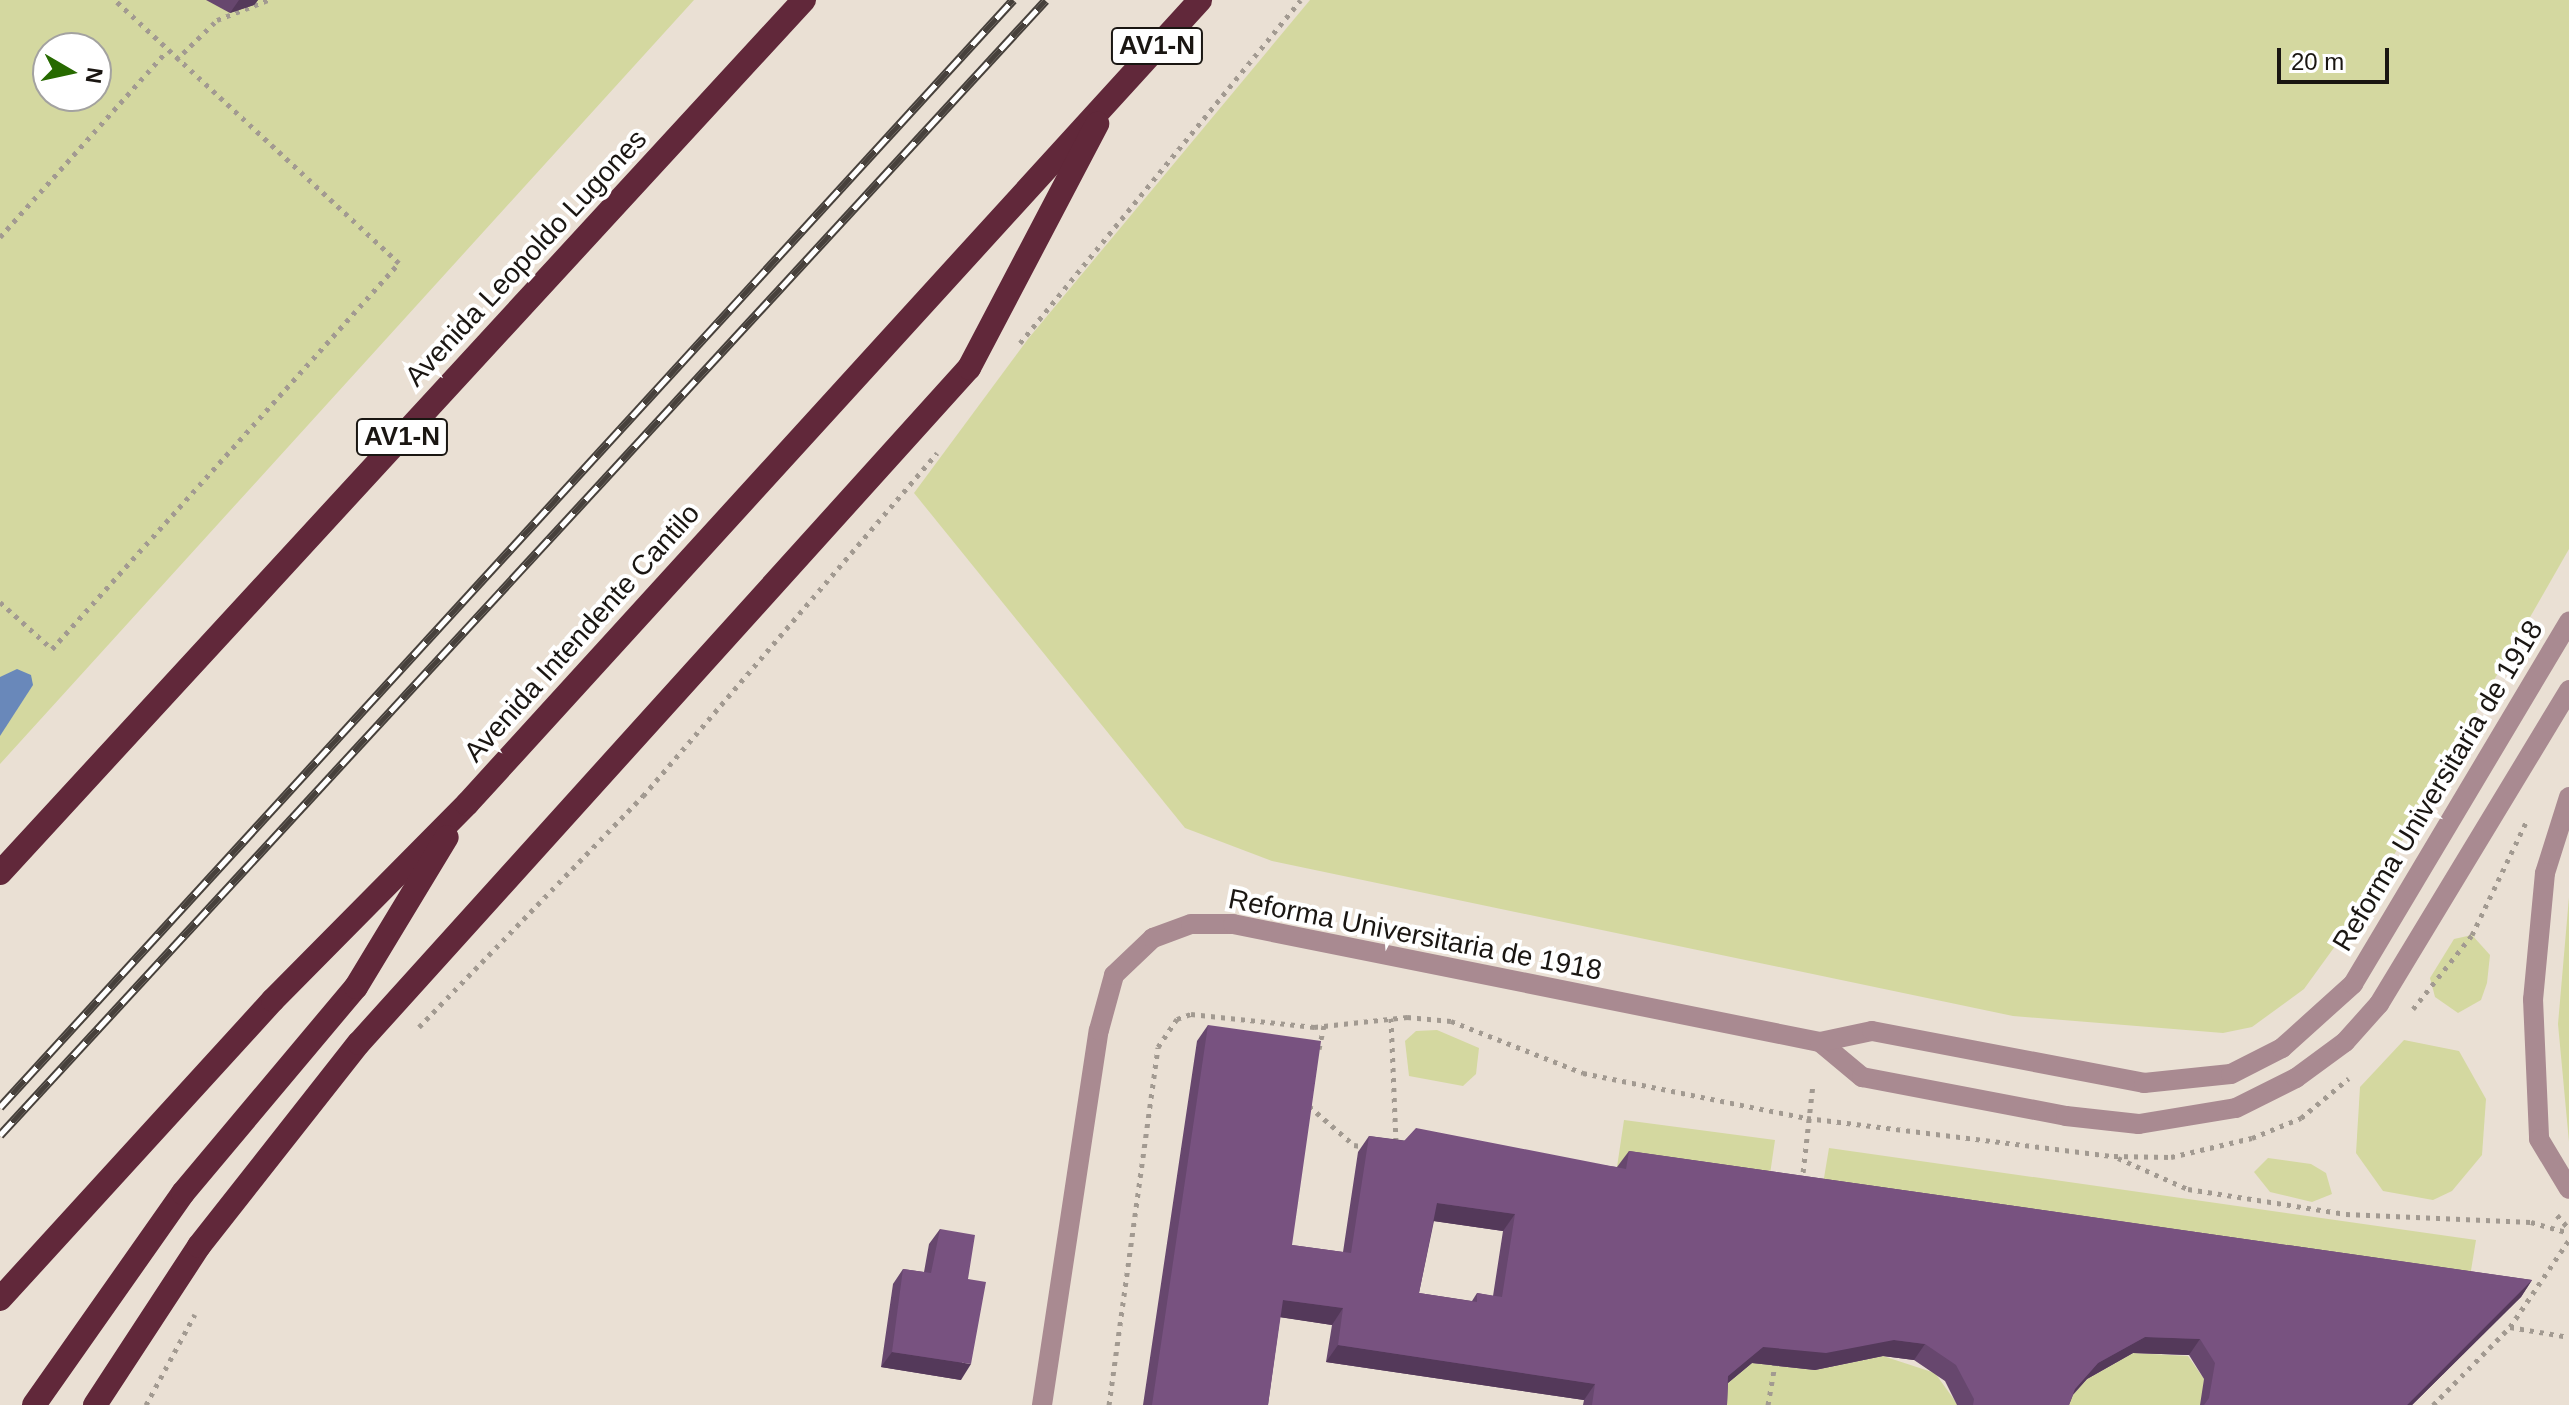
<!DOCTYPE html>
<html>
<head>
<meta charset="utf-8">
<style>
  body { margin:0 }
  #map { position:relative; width:2569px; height:1405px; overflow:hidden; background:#eae0d4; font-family:Arial,sans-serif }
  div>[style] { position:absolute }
  .green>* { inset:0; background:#d4d8a0 }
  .water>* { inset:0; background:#6988ba }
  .path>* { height:5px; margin-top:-2.5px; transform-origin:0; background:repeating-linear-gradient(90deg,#a29a91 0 4px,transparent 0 10px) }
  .lane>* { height:20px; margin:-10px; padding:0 10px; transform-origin:10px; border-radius:10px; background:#a98a91 }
  .highway>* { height:24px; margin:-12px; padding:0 12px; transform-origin:12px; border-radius:12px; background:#61283a }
  .rail>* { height:9px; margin-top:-4.5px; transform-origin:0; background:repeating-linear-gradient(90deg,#fff 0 18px,#47413c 0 36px); box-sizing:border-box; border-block:2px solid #47413c }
  .wall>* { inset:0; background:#67476e }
  .shaded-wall>* { inset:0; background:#54395a }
  .building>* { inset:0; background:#785280 }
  span { translate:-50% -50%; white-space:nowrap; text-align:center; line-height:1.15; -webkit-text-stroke:8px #fff; paint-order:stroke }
  .shield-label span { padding:2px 6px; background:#fff; border:2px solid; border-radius:6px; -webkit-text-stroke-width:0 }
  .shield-label { font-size:26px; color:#1a1612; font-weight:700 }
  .street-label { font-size:28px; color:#1a1612 }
  .north { position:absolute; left:32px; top:32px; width:80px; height:80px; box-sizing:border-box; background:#fff; border:2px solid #a3a2a0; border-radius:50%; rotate:99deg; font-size:22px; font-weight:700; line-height:32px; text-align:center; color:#1a1612 }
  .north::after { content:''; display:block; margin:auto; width:28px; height:36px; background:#276a00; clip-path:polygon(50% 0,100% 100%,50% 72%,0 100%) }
  .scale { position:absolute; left:2277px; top:48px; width:112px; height:36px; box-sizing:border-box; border:4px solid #1a1612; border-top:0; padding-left:10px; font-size:24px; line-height:28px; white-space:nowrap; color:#1a1612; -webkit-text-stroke:6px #fff; paint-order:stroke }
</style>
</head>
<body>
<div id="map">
  <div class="green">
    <i style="clip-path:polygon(evenodd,0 0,694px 0,0 764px,0 0,48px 48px,96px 48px,96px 96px,48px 96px,48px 48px)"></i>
    <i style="clip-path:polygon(1310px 0,2569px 0,2569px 549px,2367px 902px,2304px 989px,2252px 1027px,2223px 1033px,2013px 1016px,1272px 861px,1185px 828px,914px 493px,1028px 339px)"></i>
    <i style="clip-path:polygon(2569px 897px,2569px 1142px,2558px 1024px)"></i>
    <i style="clip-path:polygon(2472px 935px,2490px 955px,2487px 983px,2481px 1000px,2458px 1013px,2435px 997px,2430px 978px,2454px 939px)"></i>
    <i style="clip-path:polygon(1437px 1030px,1479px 1048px,1476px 1074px,1463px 1086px,1409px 1076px,1405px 1041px,1416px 1031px)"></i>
    <i style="clip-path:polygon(2404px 1040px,2459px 1051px,2486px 1099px,2482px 1155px,2452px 1191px,2433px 1200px,2383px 1191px,2356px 1153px,2360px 1087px)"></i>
    <i style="clip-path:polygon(1624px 1120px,1775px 1140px,1768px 1188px,1617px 1167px)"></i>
    <i style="clip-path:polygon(1829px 1148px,2476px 1240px,2468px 1289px,1821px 1196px)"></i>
    <i style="clip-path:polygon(2268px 1158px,2311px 1164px,2326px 1173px,2332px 1194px,2312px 1202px,2270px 1192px,2254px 1172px)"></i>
    <i style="clip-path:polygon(2133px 1353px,2188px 1356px,2204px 1379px,2202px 1405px,2063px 1405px,2087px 1379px)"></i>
    <i style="clip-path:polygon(1883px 1356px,1935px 1373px,1958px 1405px,1713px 1405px,1717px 1392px,1752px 1363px,1815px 1370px)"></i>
  </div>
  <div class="water">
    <i style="clip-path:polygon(17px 669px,31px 675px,33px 685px,0 736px,0 677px)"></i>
  </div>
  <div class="path">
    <i style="left:176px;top:60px;width:57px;rotate:-44.3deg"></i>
    <i style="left:217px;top:20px;width:55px;rotate:-21.4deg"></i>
    <i style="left:0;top:237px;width:250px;rotate:-48.1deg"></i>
    <i style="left:1020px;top:343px;width:443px;rotate:-50.7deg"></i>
    <i style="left:0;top:602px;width:70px;rotate:42.1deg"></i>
    <i style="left:52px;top:649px;width:519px;rotate:-48.05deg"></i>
    <i style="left:399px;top:263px;width:387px;rotate:-137.2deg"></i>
    <i style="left:2413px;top:1009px;width:95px;rotate:-51.4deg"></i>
    <i style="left:2472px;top:935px;width:127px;rotate:-64.4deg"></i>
    <i style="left:1391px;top:1018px;width:127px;rotate:87.7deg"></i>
    <i style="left:419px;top:1027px;width:322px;rotate:-45.9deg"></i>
    <i style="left:643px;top:796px;width:452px;rotate:-49.4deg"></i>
    <i style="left:1319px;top:1049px;width:25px;rotate:-78deg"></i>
    <i style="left:1309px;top:1106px;width:60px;rotate:40.9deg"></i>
    <i style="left:1354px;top:1145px;width:13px;rotate:9deg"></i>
    <i style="left:2118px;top:1158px;width:77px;rotate:23.9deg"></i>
    <i style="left:2188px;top:1189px;width:160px;rotate:9deg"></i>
    <i style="left:2346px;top:1214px;width:185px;rotate:2.5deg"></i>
    <i style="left:2531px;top:1222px;width:40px;rotate:16deg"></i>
    <i style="left:1802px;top:1182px;width:99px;rotate:-83.6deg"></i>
    <i style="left:2557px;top:1215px;width:18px;rotate:49deg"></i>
    <i style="left:2510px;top:1327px;width:60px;rotate:9.6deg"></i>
    <i style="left:146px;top:1405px;width:103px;rotate:-61.7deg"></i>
    <i style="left:1109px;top:1405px;width:361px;rotate:-82.2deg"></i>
    <i style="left:1158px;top:1047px;width:34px;rotate:-56deg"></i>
    <i style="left:1177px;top:1019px;width:15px;rotate:-20deg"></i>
    <i style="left:1191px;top:1014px;width:124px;rotate:6deg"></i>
    <i style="left:1314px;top:1027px;width:94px;rotate:-6.1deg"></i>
    <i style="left:1407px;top:1017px;width:44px;rotate:5.2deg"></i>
    <i style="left:1451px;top:1021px;width:142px;rotate:21.5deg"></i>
    <i style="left:1583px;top:1073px;width:228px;rotate:11.4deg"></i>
    <i style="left:1807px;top:1118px;width:309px;rotate:7.1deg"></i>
    <i style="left:2114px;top:1156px;width:57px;rotate:1deg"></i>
    <i style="left:2171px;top:1157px;width:83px;rotate:-13.2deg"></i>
    <i style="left:2252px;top:1138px;width:53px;rotate:-22.2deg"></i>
    <i style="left:2301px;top:1118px;width:62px;rotate:-39.8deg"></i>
    <i style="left:1768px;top:1405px;width:42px;rotate:-80.3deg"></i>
    <i style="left:2433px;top:1405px;width:110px;rotate:-45.4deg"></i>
    <i style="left:2510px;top:1327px;width:105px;rotate:-55.9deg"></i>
  </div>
  <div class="lane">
    <i style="left:2569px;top:797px;width:80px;rotate:107.5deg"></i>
    <i style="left:2545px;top:873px;width:127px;rotate:95.4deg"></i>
    <i style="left:2533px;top:999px;width:140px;rotate:87.5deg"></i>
    <i style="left:2539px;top:1139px;width:58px;rotate:59deg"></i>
    <i style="left:1820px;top:1042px;width:55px;rotate:39.8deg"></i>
    <i style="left:1862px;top:1077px;width:208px;rotate:10.8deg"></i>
    <i style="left:2066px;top:1116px;width:73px;rotate:6.3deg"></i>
    <i style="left:2139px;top:1124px;width:98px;rotate:-9.4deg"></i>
    <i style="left:2236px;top:1108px;width:67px;rotate:-26.6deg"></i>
    <i style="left:2296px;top:1078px;width:61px;rotate:-36.3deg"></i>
    <i style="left:2345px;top:1042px;width:51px;rotate:-48.2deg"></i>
    <i style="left:2379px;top:1004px;width:367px;rotate:-58.8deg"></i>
    <i style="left:1042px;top:1405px;width:379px;rotate:-81.4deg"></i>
    <i style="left:1099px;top:1030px;width:57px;rotate:-74.7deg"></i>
    <i style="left:1114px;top:975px;width:54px;rotate:-43.5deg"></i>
    <i style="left:1153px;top:938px;width:40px;rotate:-20.2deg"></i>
    <i style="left:1191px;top:924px;width:42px"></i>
    <i style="left:1233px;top:924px;width:599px;rotate:11.37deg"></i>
    <i style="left:1820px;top:1042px;width:53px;rotate:-11.9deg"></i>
    <i style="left:1872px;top:1031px;width:277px;rotate:10.8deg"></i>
    <i style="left:2144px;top:1083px;width:87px;rotate:-5.9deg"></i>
    <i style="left:2231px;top:1074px;width:57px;rotate:-27deg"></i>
    <i style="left:2282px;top:1048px;width:96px;rotate:-42deg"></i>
    <i style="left:2353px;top:984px;width:422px;rotate:-59.2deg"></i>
  </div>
  <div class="highway">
    <i style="left:0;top:873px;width:1187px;rotate:-47.36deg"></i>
    <i style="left:0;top:1299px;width:405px;rotate:-47.6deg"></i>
    <i style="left:273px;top:1000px;width:276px;rotate:-45.3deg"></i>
    <i style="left:467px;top:804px;width:1088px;rotate:-47.64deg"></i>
    <i style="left:34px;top:1405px;width:259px;rotate:-54.9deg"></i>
    <i style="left:183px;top:1193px;width:269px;rotate:-50deg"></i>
    <i style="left:356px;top:987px;width:175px;rotate:-58.8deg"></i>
    <i style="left:95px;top:1405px;width:190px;rotate:-56.8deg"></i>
    <i style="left:199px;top:1246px;width:258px;rotate:-51.8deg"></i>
    <i style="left:359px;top:1043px;width:910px;rotate:-47.9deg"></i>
    <i style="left:969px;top:368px;width:276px;rotate:-62.3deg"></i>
  </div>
  <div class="rail">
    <i style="left:0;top:1107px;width:1501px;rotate:-47.54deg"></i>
    <i style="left:0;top:1135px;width:1543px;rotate:-47.34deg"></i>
  </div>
  <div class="wall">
    <i style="clip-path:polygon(206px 0,258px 0,254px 5px,230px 13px)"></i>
    <i style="clip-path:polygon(evenodd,1208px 1025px,1292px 1245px,1343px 1252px,1358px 1152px,1369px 1136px,1617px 1167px,1629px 1151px,2532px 1280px,2521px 1297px,2412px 1405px,2200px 1405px,2204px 1379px,2189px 1355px,2133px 1353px,2087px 1379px,2073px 1395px,2069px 1405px,1957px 1405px,1945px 1381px,1914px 1360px,1883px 1356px,1815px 1370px,1752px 1363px,1728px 1383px,1727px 1405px,1583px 1405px,1584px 1400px,1326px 1362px,1332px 1325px,1280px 1317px,1268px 1405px,1143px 1405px,1197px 1041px,1208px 1025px,1434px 1221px,1503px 1231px,1493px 1296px,1477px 1293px,1472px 1301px,1419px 1293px,1434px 1221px)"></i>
    <i style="clip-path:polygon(940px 1229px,968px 1279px,961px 1380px,881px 1367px,893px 1284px,903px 1269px,924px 1272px,929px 1244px)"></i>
  </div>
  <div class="shaded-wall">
    <i style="clip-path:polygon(239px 0,258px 0,254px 5px,230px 13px)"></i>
    <i style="clip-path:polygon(1437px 1203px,1515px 1214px,1503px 1231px,1426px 1220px)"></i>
    <i style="clip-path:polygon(2532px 1280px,2521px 1297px,2412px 1405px,2407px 1405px)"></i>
    <i style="clip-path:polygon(1283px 1300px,1343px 1308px,1332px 1325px,1272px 1316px)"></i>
    <i style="clip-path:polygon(2145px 1337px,2200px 1339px,2189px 1355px,2133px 1353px,2087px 1379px,2063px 1405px,2075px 1389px,2098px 1363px)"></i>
    <i style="clip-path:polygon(1894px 1340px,1925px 1344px,1914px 1360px,1883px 1356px,1815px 1370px,1752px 1363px,1717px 1392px,1728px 1376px,1763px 1347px)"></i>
    <i style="clip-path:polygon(1338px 1345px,1595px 1384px,1584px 1400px,1326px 1362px)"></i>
    <i style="clip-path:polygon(892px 1352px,971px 1364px,961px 1380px,881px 1367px)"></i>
  </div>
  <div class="building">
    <i style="clip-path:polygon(evenodd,1208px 1025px,1321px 1041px,1292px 1245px,1351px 1253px,1369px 1136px,1404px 1141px,1416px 1128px,1626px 1169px,1629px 1151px,2532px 1280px,2407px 1405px,2204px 1405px,2209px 1398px,2215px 1363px,2200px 1339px,2145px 1337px,2098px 1363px,2075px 1389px,2069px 1405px,1973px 1405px,1974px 1399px,1956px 1365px,1925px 1344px,1894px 1340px,1826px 1353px,1763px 1347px,1728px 1376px,1727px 1405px,1592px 1405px,1595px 1384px,1338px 1345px,1343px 1308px,1283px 1300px,1268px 1405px,1152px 1405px,1208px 1025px,1437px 1203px,1515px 1214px,1502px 1297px,1477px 1293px,1477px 1302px,1419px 1293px,1437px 1203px)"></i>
    <i style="clip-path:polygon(940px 1229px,975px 1235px,968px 1279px,986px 1282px,971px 1364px,892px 1352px,903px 1269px,931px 1273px)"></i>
  </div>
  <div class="shield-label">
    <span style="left:1157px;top:46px">AV1-N</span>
    <span style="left:402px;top:437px">AV1-N</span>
  </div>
  <div class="street-label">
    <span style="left:526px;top:258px;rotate:-47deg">Avenida Leopoldo Lugones</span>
    <span style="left:582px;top:633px;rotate:-48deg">Avenida Intendente Cantilo</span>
    <span style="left:2438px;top:786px;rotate:-59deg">Reforma Universitaria de 1918</span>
    <span style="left:1415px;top:935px;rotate:11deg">Reforma Universitaria de 1918</span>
  </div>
  <div class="north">N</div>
  <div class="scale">20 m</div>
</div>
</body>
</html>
